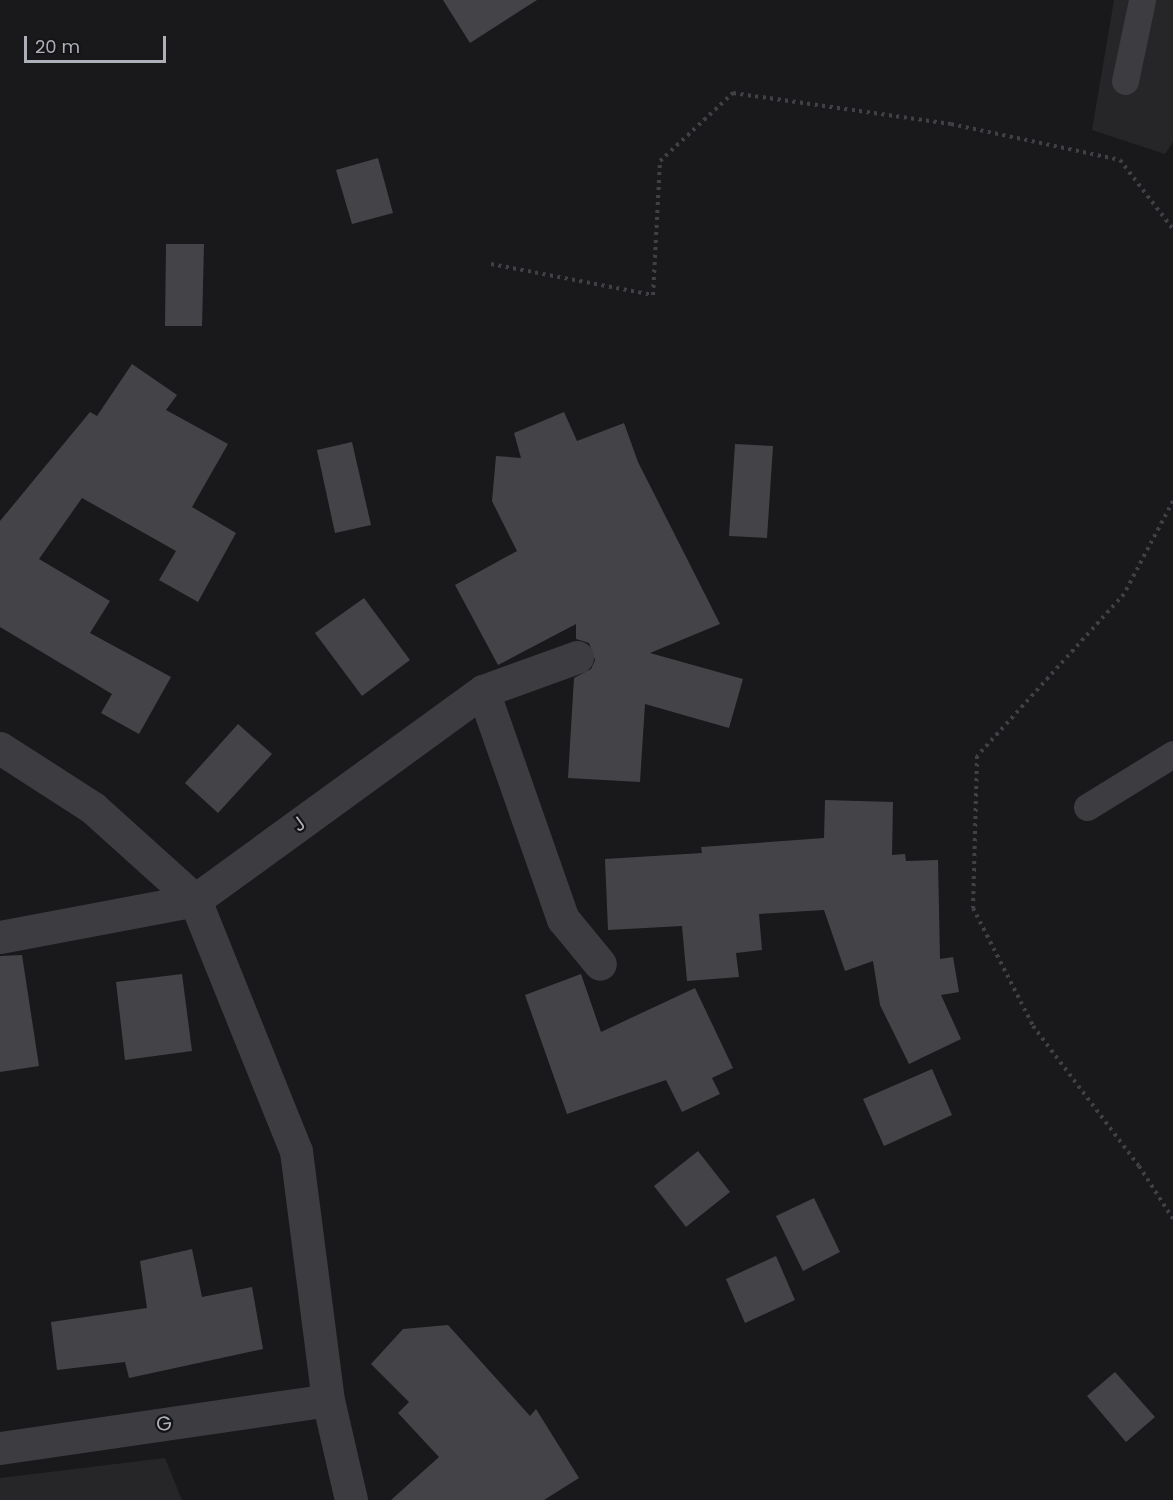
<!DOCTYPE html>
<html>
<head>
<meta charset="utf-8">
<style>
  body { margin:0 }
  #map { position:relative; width:1173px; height:1500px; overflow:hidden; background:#19191b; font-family:Poppins,sans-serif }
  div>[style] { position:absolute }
  .built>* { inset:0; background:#262528 }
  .building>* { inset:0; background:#444448 }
  .path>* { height:4px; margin-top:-2px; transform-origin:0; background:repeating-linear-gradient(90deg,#404146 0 3px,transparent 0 7.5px) }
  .lane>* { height:27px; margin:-13.5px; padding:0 13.5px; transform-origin:13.5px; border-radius:13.5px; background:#3c3c41 }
  .street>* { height:33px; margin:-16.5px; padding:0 16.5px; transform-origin:16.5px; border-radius:16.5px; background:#3c3c41 }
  span { translate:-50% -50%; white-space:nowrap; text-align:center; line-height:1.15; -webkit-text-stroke:4.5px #141416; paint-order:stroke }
  .street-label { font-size:20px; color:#adafb9 }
  .scale { position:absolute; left:24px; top:36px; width:142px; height:27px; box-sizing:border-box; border:3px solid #adafb9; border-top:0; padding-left:8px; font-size:18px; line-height:21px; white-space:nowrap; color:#adafb9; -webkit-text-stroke:4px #141416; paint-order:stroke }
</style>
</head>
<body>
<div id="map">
  <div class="built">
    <i style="clip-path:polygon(1114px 0,1173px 0,1173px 142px,1165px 154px,1092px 130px)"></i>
    <i style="clip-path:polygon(165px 1458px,182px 1500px,0 1500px,0 1478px)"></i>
  </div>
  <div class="building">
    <i style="clip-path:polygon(443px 0,537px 0,470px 43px)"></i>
    <i style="clip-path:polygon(378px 158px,393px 213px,352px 224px,336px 170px)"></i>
    <i style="clip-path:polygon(166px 244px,204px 244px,202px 326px,165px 326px)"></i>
    <i style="clip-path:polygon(132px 364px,177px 395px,166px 410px,228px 444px,192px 507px,236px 533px,198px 602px,159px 580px,176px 551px,82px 498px,39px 559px,110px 601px,90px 633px,171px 677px,139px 734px,101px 713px,112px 694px,0 627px,0 521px,90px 412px,97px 416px)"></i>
    <i style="clip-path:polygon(564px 412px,577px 441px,624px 423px,638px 462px,720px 624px,650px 653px,743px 679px,729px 728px,645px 704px,640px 782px,568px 778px,574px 678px,591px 669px,595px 660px,589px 643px,576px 639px,576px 624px,498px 665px,455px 585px,517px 551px,492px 501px,496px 456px,521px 458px,514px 433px)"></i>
    <i style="clip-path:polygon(352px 442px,371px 525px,335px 533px,317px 450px)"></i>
    <i style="clip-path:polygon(735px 444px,773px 446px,767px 538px,729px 536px)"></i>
    <i style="clip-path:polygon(364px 598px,410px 660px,362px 696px,315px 633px)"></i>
    <i style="clip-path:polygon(238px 724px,272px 754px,218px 813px,185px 783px)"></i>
    <i style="clip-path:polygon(825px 800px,893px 802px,892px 855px,905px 854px,906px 861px,938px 860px,940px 959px,953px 957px,959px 992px,941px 995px,961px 1039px,909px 1064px,880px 1005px,873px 961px,845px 971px,824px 910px,759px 914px,762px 950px,736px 953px,739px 977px,687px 981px,682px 926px,608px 930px,605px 859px,702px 853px,701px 847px,824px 838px)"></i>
    <i style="clip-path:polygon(22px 955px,39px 1066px,0 1072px,0 956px)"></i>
    <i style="clip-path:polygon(182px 974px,192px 1051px,125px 1060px,116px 982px)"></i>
    <i style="clip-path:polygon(581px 974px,601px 1032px,695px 988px,733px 1068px,712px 1078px,720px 1094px,682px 1112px,666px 1080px,567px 1114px,525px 995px)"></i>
    <i style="clip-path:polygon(932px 1069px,952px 1115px,884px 1146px,863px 1099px)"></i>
    <i style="clip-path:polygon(698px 1151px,730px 1192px,686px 1227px,654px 1186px)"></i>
    <i style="clip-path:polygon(814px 1198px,840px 1252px,803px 1271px,776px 1216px)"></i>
    <i style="clip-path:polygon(192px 1249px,202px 1297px,252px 1287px,263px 1349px,129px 1378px,125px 1362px,57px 1370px,51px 1322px,147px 1308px,140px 1261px)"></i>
    <i style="clip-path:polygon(776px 1256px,795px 1300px,745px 1323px,726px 1279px)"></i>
    <i style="clip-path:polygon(448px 1325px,530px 1416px,536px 1409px,579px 1478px,544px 1500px,391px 1500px,439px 1457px,398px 1413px,409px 1402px,371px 1364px,403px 1329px)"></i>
    <i style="clip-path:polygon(1115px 1372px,1155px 1417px,1126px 1442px,1087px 1396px)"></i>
  </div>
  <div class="path">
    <i style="left:491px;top:264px;width:165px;rotate:10.8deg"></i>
    <i style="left:653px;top:295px;width:134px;rotate:-87deg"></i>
    <i style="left:660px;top:161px;width:100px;rotate:-43deg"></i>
    <i style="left:733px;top:93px;width:220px;rotate:8.1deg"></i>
    <i style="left:951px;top:124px;width:173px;rotate:12deg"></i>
    <i style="left:1120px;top:160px;width:87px;rotate:52.5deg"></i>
    <i style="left:1173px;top:501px;width:105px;rotate:117.8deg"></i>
    <i style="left:1124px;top:594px;width:219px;rotate:132.2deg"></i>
    <i style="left:977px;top:756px;width:152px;rotate:91.5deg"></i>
    <i style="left:973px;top:908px;width:132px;rotate:63deg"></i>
    <i style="left:1033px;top:1026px;width:176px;rotate:52.9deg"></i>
    <i style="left:1139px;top:1166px;width:63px;rotate:57.3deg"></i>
  </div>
  <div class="lane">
    <i style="left:1125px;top:81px;width:83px;rotate:-78.1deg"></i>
    <i style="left:1087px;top:807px;width:101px;rotate:-31.6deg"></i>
  </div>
  <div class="street">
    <i style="left:483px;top:691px;width:242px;rotate:70.7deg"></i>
    <i style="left:563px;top:919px;width:58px;rotate:50.6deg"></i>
    <i style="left:0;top:748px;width:111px;rotate:32.8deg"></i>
    <i style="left:93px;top:808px;width:137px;rotate:42deg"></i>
    <i style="left:195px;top:900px;width:271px;rotate:68.1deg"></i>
    <i style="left:296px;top:1151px;width:251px;rotate:82.7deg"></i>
    <i style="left:328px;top:1400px;width:103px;rotate:77deg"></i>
    <i style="left:0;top:937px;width:198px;rotate:-10.7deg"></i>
    <i style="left:195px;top:900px;width:356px;rotate:-36deg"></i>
    <i style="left:483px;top:691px;width:100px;rotate:-19.9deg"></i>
    <i style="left:0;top:1448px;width:331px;rotate:-8.3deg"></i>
  </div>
  <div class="street-label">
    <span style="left:299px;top:824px;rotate:-36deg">J</span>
    <span style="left:164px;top:1424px;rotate:-8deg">G</span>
  </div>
  <div class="scale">20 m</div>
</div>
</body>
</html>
